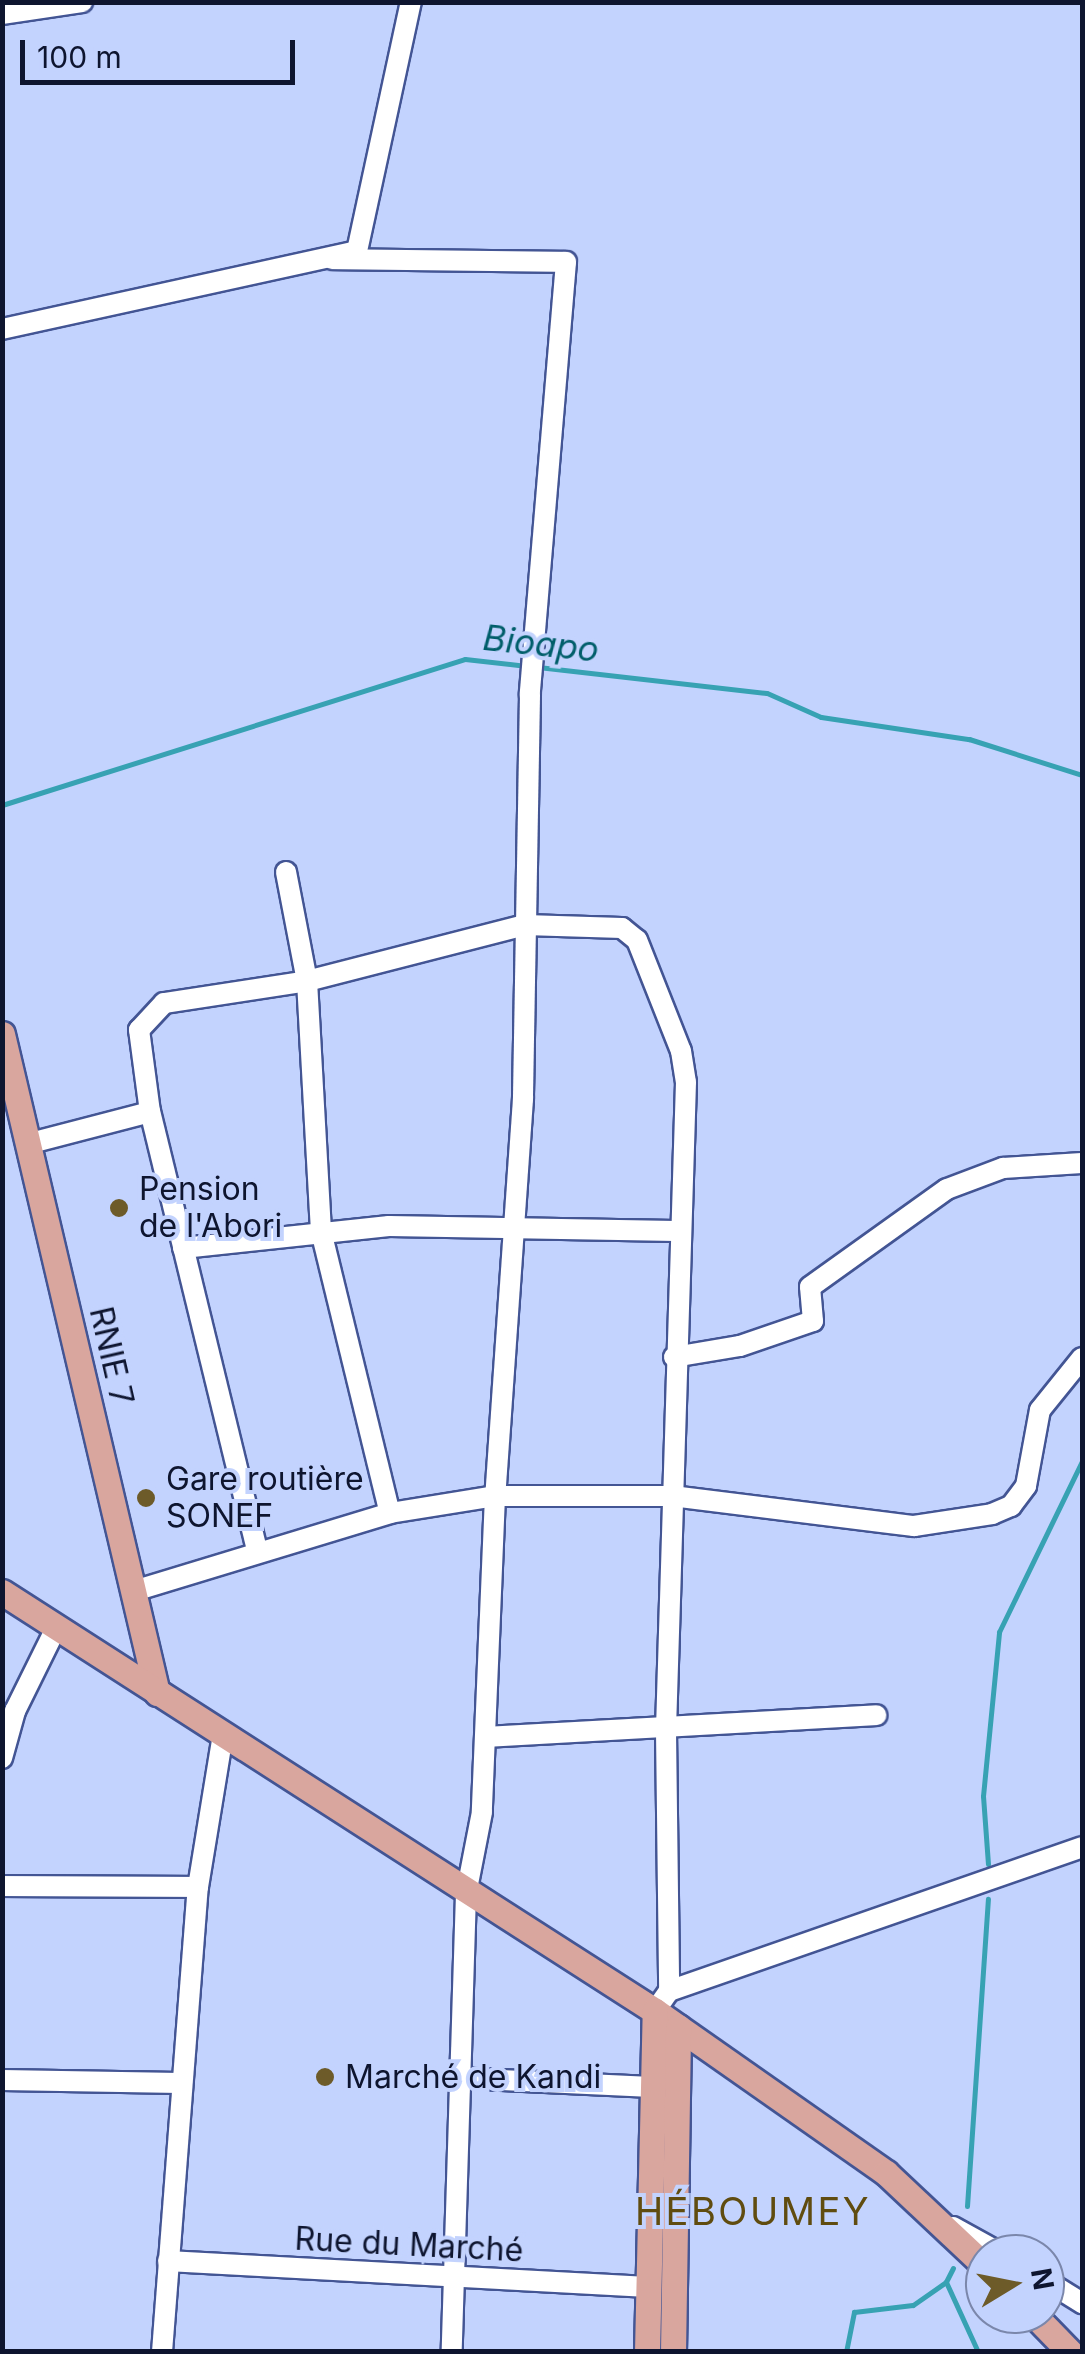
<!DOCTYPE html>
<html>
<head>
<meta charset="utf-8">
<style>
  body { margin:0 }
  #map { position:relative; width:1085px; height:2354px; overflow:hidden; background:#c3d3fe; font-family:Inter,sans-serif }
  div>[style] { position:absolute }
  .stream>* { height:5px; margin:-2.5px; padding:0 2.5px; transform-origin:2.5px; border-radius:2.5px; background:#37a2b3 }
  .roads { filter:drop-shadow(2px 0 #435594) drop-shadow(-2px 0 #435594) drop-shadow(0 2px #435594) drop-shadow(0 -2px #435594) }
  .minor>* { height:20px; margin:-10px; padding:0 10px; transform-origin:10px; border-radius:10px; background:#fff }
  .major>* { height:25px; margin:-12.5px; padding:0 12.5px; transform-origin:12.5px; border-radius:12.5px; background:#d9a69e }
  .dots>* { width:28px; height:28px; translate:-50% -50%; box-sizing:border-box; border:5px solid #c3d3fe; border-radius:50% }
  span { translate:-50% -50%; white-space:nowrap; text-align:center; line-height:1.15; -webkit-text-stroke:8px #c3d3fe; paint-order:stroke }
  .poi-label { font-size:32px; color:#0e152f }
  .left { translate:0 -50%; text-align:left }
  .street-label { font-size:32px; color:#0e152f }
  .water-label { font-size:35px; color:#005e6a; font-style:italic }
  .quarter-label { font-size:38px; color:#604c0f; letter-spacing:2.5px }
  .frame { position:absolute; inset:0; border:5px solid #0e152f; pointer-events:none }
  .north { position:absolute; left:965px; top:2234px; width:100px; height:100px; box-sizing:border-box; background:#c3d3fe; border:2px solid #7b87ab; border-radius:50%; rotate:80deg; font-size:28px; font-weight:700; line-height:40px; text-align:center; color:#0e152f }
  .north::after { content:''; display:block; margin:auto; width:35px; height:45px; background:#6d5b29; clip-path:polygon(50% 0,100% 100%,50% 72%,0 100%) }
  .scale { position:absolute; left:20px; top:40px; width:275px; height:45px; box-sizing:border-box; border:5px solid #0e152f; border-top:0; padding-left:12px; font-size:30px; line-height:35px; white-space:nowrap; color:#0e152f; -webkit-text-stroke:8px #c3d3fe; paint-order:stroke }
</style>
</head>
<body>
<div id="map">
  <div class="stream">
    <i style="left:538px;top:667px;width:230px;rotate:6.5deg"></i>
    <i style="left:767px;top:693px;width:59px;rotate:24deg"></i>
    <i style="left:821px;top:717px;width:150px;rotate:8.5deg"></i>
    <i style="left:969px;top:739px;width:119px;rotate:17.7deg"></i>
    <i style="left:2px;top:805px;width:485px;rotate:-17.5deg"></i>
    <i style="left:465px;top:659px;width:62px;rotate:6.4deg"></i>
    <i style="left:988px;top:1864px;width:68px;rotate:-94.2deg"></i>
    <i style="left:983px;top:1796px;width:165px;rotate:-84.4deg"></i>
    <i style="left:999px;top:1632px;width:190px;rotate:-64.1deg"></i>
    <i style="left:967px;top:2206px;width:308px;rotate:-86.1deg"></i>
    <i style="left:953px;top:2268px;width:16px;rotate:117deg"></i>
    <i style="left:946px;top:2282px;width:77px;rotate:65.4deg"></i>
    <i style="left:846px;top:2352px;width:41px;rotate:-78.7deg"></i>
    <i style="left:854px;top:2312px;width:59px;rotate:-6.8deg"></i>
    <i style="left:913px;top:2305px;width:40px;rotate:-34.9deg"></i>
  </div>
  <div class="roads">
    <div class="minor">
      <i style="left:2px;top:14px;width:81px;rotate:-8.5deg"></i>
      <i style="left:332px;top:259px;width:234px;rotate:0.7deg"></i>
      <i style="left:566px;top:262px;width:434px;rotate:94.8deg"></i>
      <i style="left:530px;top:695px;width:404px;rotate:91deg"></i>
      <i style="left:523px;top:1099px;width:398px;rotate:94deg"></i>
      <i style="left:495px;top:1496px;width:316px;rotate:92.4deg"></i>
      <i style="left:482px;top:1812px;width:84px;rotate:101deg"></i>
      <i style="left:466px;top:1894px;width:458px;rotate:91.8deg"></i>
      <i style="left:2px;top:329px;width:363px;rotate:-12.4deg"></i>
      <i style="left:357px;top:251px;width:255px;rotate:-77.8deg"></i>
      <i style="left:286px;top:872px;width:111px;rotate:79.1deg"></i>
      <i style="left:307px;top:981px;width:250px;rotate:86.8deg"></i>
      <i style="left:321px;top:1231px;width:290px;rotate:76.3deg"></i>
      <i style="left:27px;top:1144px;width:127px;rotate:-14.6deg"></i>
      <i style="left:183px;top:1248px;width:207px;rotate:-6.1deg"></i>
      <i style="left:389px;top:1226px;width:287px;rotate:1deg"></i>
      <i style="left:674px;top:1357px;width:67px;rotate:-9.5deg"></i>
      <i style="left:740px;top:1346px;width:77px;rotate:-18.9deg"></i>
      <i style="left:813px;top:1321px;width:34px;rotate:-95deg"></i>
      <i style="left:810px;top:1287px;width:168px;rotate:-35.6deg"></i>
      <i style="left:947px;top:1189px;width:60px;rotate:-20.6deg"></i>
      <i style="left:1003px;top:1168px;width:79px;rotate:-3.6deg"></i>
      <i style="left:257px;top:1550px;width:451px;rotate:-103.7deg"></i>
      <i style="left:150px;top:1112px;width:83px;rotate:-97.6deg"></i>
      <i style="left:139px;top:1030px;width:37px;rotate:-47deg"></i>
      <i style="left:164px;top:1003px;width:145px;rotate:-8.7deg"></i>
      <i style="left:307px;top:981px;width:225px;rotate:-14.4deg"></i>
      <i style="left:525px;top:925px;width:97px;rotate:1.8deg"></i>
      <i style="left:622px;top:928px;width:19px;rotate:39deg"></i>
      <i style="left:637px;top:940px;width:119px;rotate:68.4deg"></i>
      <i style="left:681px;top:1051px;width:31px;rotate:81deg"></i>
      <i style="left:686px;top:1082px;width:649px;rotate:91.77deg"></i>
      <i style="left:666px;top:1731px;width:260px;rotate:89.3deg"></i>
      <i style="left:669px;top:1991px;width:24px;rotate:125deg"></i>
      <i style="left:134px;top:1591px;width:268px;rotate:-16.9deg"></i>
      <i style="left:390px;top:1513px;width:106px;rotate:-9.2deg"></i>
      <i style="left:495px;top:1496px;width:177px"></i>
      <i style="left:672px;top:1496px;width:244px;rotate:7.1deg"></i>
      <i style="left:914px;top:1526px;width:79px;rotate:-8.7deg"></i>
      <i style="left:992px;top:1514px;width:21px;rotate:-23deg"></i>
      <i style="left:1011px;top:1506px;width:25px;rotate:-53deg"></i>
      <i style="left:1026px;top:1486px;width:77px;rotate:-79.6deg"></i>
      <i style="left:1040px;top:1410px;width:67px;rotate:-51.1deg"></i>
      <i style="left:486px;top:1737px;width:391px;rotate:-3.2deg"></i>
      <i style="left:2px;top:1758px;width:49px;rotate:-74.5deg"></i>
      <i style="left:15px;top:1711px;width:93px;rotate:-63.7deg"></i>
      <i style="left:2px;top:1886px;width:196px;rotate:0.3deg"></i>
      <i style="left:669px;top:1991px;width:437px;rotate:-19.2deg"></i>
      <i style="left:460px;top:2078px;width:192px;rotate:2.7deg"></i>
      <i style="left:2px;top:2080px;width:178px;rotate:1deg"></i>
      <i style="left:953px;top:2227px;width:56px;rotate:28.9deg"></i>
      <i style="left:168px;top:2261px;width:480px;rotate:3.1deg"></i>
      <i style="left:1045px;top:2280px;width:44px;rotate:31.9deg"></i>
      <i style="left:162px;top:2352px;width:466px;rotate:-85.6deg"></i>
      <i style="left:198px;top:1887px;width:154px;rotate:-80.7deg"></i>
    </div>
    <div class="major">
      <i style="left:2px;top:1034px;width:677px;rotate:76.76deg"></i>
      <i style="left:2px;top:1592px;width:776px;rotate:32.69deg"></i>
      <i style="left:655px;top:2011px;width:282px;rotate:35deg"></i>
      <i style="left:886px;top:2173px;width:136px;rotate:43.2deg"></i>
      <i style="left:1033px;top:2314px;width:53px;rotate:45.8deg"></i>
      <i style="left:647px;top:2352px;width:341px;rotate:-88.7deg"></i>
      <i style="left:673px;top:2352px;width:325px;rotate:-89.1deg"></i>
    </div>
  </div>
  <div class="dots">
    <i style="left:119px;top:1208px;background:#6d5b29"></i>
    <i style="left:146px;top:1498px;background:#6d5b29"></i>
    <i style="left:325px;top:2077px;background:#6d5b29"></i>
  </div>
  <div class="poi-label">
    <span class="left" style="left:139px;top:1208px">Pension<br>de l'Abori</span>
    <span class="left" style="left:166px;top:1498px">Gare routière<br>SONEF</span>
    <span class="left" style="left:345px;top:2077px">Marché de Kandi</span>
  </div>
  <div class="street-label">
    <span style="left:111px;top:1356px;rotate:77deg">RNIE 7</span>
    <span style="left:409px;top:2245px;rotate:3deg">Rue du Marché</span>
  </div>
  <div class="water-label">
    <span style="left:541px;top:643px;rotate:6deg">Bioapo</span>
  </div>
  <div class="quarter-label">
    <span style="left:753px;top:2212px">HÉBOUMEY</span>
  </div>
  <div class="frame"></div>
  <div class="north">N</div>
  <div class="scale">100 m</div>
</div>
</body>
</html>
